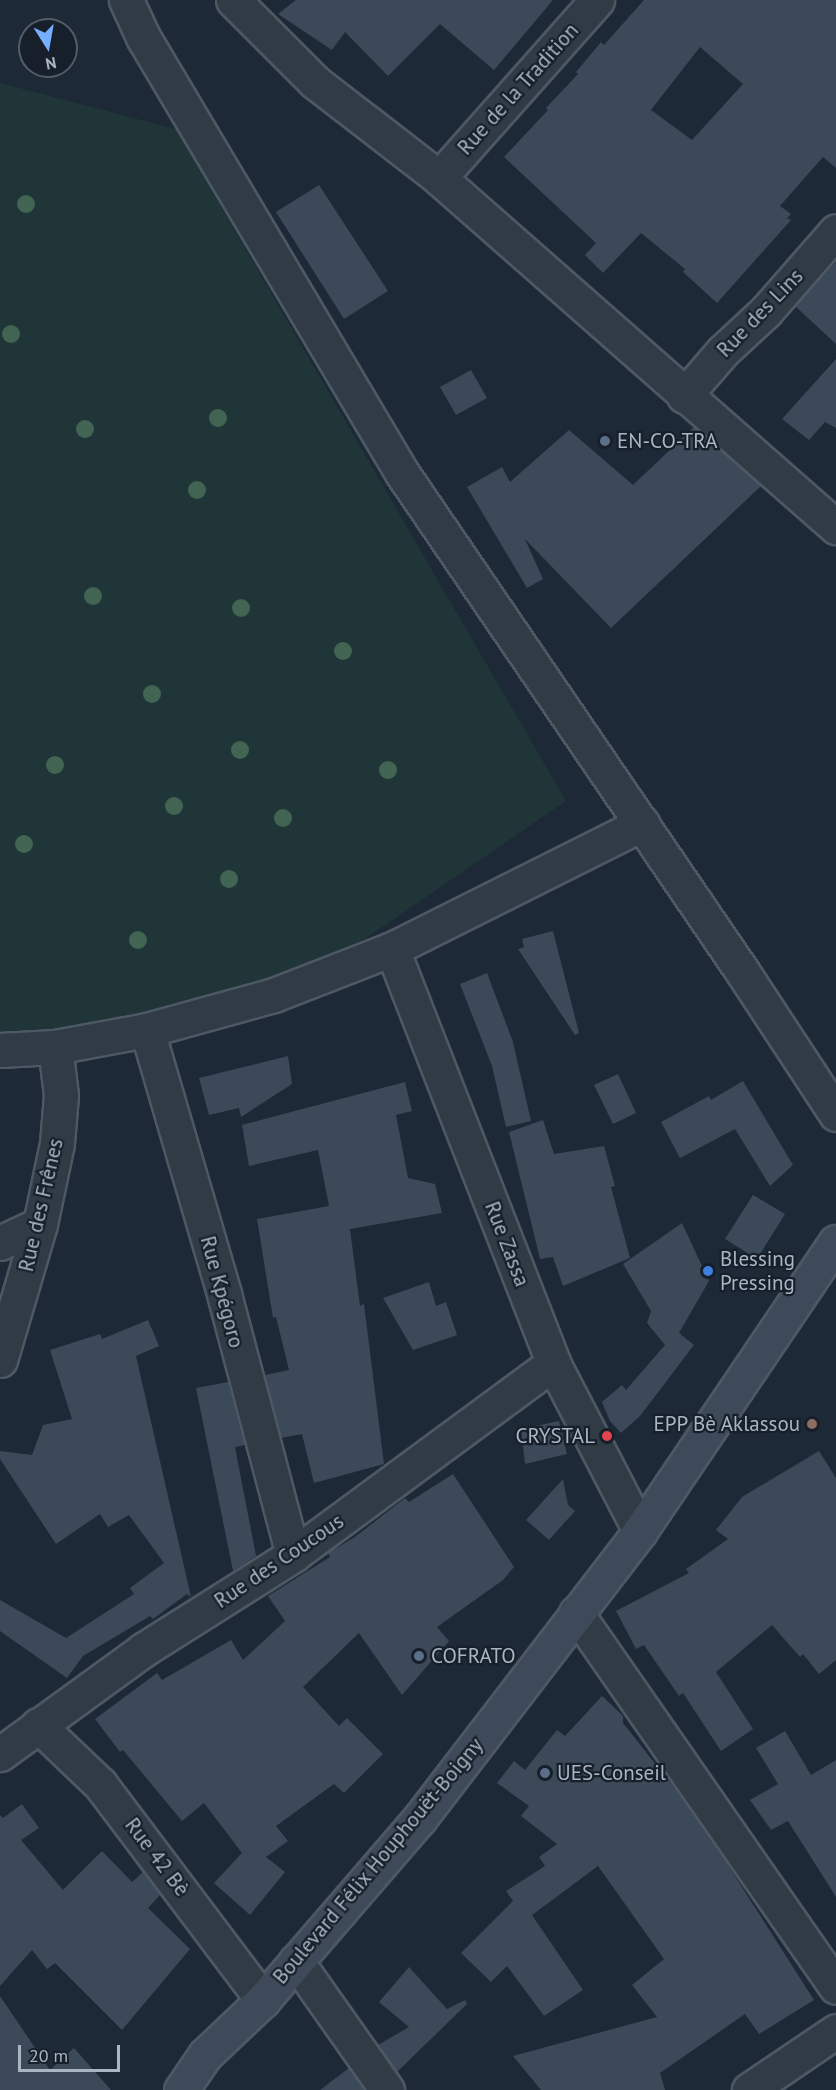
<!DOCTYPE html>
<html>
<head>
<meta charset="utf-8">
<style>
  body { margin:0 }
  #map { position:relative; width:836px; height:2090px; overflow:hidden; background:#1d2936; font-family:"PT Sans",sans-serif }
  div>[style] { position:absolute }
  .green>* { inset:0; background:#1f3537 }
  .building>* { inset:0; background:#3b4959 }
  .roads { filter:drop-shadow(2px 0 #4e5865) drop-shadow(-2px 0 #4e5865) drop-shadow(0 2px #4e5865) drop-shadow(0 -2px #4e5865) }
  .street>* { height:33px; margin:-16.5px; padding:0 16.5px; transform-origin:16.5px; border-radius:16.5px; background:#313b46 }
  .secondary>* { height:33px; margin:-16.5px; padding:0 16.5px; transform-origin:16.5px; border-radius:16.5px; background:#3e4a5a }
  .trees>* { width:18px; height:18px; margin:-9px; border-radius:50%; background:#426453 }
  .dots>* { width:16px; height:16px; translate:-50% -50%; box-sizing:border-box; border:3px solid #17202a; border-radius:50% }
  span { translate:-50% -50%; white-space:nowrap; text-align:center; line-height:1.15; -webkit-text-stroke:4.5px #17202a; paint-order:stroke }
  .street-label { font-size:21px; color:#aab5c4 }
  .poi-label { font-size:21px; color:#aab5c4 }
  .left { translate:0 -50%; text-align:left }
  .right { translate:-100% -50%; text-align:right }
  .north { position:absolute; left:18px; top:18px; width:60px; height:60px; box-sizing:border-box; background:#17202a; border:2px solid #525c68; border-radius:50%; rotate:169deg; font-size:16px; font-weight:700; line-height:24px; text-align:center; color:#aab5c4 }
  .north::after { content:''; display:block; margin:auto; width:21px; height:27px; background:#76affe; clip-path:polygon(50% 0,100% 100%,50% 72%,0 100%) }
  .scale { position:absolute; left:18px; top:2045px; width:102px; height:27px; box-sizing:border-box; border:3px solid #aab5c4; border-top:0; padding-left:8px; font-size:18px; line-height:21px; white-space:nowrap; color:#aab5c4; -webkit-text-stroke:4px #17202a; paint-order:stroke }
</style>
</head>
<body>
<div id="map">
  <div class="green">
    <i style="clip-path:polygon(0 83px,176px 129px,566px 801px,365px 939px,192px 1009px,0 1043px)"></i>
  </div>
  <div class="building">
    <i style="clip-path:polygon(296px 0,553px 0,494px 70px,440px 24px,388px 76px,345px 32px,332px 50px,278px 14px)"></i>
    <i style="clip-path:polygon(evenodd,644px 0,836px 0,836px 168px,823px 157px,780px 206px,791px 214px,787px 218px,791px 220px,717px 303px,683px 272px,685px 269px,641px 233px,603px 273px,585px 255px,596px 243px,504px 157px,548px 110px,546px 108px,578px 74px,576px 72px,601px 42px,604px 45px,644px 0,700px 47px,743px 84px,692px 140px,651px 110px,700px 47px)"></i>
    <i style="clip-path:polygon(319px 185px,388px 291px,344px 319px,276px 212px)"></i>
    <i style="clip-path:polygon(836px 262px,836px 344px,795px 306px)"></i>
    <i style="clip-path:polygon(836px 359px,836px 428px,825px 422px,809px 440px,782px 419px)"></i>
    <i style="clip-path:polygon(471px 370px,487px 398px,456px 415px,440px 387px)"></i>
    <i style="clip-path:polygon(694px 427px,761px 486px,611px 628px,525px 539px,543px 579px,527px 588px,467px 487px,502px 467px,510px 482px,569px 430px,633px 485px)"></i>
    <i style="clip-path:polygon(553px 931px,579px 1033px,575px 1035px,518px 949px,524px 947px,522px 939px)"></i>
    <i style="clip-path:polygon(487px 973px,513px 1042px,531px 1121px,506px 1127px,492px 1066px,460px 984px)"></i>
    <i style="clip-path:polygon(288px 1056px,292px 1084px,241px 1117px,239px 1108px,209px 1115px,199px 1078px)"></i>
    <i style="clip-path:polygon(618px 1074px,636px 1113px,613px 1124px,594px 1085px)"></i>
    <i style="clip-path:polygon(743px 1081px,793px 1165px,770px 1186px,735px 1129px,680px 1158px,661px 1122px,709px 1096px,711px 1100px)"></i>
    <i style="clip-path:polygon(405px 1082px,412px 1111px,396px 1115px,408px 1178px,435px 1184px,442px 1213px,350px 1229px,360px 1306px,364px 1304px,384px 1464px,314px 1483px,302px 1434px,281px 1438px,265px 1375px,289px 1370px,276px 1317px,273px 1318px,257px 1219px,329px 1206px,318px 1150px,249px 1166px,242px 1125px)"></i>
    <i style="clip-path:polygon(543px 1120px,554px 1154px,604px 1146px,615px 1186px,611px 1187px,630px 1258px,563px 1286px,553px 1257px,540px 1259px,509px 1132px)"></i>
    <i style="clip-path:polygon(753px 1195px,785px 1214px,757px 1259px,725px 1239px)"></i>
    <i style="clip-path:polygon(682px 1223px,709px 1281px,679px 1333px,694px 1345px,640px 1416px,621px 1433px,610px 1421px,602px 1402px,622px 1385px,626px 1390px,665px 1345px,647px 1323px,651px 1311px,623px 1264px)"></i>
    <i style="clip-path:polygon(429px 1282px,436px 1306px,446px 1302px,457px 1335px,413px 1350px,383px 1298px)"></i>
    <i style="clip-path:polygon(148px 1320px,159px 1346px,136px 1356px,191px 1597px,187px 1594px,153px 1619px,150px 1616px,83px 1656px,67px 1678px,0 1631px,0 1600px,66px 1638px,134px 1594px,130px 1588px,164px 1563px,129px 1515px,108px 1527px,100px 1514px,56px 1544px,0 1459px,0 1451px,32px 1455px,43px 1425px,72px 1419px,50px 1350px,100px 1334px,102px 1339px)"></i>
    <i style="clip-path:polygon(228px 1382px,245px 1445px,235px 1447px,256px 1556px,233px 1571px,196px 1388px)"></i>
    <i style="clip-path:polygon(559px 1421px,567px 1454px,525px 1464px,521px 1429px)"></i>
    <i style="clip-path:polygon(819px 1451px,836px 1478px,836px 1660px,819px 1674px,803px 1654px,800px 1657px,772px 1625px,716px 1672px,753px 1729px,721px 1751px,683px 1693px,679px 1696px,644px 1645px,636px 1649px,616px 1611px,689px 1573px,686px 1569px,728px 1539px,716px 1530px,742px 1497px)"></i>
    <i style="clip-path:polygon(453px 1474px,514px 1567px,503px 1580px,437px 1627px,449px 1641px,402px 1695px,359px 1633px,303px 1687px,339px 1726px,347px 1718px,383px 1754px,344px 1793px,334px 1784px,276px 1826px,288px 1841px,266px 1857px,285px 1872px,250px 1915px,214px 1883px,242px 1853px,204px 1803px,182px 1821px,123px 1750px,120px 1752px,95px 1719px,157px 1673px,162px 1680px,231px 1640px,243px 1660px,285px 1621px,268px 1596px,330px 1557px,328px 1553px,355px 1537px,405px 1498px,409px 1502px)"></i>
    <i style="clip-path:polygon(563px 1479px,568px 1505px,575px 1511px,549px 1540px,526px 1520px)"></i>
    <i style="clip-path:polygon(602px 1696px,623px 1716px,623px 1723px,676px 1790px,726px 1862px,814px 2000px,759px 2034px,745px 2014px,660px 2073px,665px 2090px,541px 2090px,513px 2056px,657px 2017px,632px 1985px,664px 1959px,598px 1866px,532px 1915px,583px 1990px,544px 2016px,507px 1966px,491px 1982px,461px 1953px,513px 1901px,506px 1891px,545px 1866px,539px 1857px,557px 1844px,521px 1816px,529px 1806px,497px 1783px,514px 1761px,525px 1770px,557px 1730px,565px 1736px)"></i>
    <i style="clip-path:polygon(785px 1731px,811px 1775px,836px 1760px,836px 1897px,788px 1821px,771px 1830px,750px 1800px,778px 1784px,756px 1748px)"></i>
    <i style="clip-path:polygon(22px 1804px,39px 1828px,21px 1840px,63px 1890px,102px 1851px,132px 1882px,143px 1872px,160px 1895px,148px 1908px,190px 1949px,122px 2030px,55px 1963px,47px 1969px,32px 1950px,0 1986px,0 1815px,3px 1818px)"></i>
    <i style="clip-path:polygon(409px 1967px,447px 2009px,465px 2000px,467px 2004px,397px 2072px,378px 2045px,409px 2027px,379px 2002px)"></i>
    <i style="clip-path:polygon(0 1996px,50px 2070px,74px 2048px,111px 2090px,0 2090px)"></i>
    <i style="clip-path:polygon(349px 2068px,364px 2090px,320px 2090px)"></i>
  </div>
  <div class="roads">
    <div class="street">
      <i style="left:126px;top:0;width:41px;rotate:65.3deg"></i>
      <i style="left:143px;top:37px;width:507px;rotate:59.29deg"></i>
      <i style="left:402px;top:473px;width:603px;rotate:55.68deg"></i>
      <i style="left:742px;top:971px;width:171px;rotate:56.7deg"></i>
      <i style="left:233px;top:0;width:116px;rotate:45deg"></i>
      <i style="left:315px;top:82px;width:157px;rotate:37.7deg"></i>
      <i style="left:439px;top:178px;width:529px;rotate:41.32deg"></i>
      <i style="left:439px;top:178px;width:238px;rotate:-48.4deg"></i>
      <i style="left:684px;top:396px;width:60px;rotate:-49.1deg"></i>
      <i style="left:723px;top:351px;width:59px;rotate:-42.9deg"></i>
      <i style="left:766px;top:311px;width:106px;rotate:-48.8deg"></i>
      <i style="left:392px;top:949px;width:444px;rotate:68.7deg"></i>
      <i style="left:553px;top:1363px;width:189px;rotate:62.6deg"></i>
      <i style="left:147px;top:1030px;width:275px;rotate:73.7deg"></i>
      <i style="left:224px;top:1294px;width:270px;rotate:75.2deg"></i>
      <i style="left:0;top:1050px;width:55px;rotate:-3.1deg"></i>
      <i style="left:55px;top:1047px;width:94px;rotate:-10.5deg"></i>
      <i style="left:147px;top:1030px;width:132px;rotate:-15.4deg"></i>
      <i style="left:274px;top:995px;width:127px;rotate:-21.3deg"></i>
      <i style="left:392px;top:949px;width:280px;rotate:-26.6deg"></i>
      <i style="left:0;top:1243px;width:44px;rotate:-25.4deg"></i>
      <i style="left:0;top:1360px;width:142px;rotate:-73.6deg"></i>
      <i style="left:40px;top:1224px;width:83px;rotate:-78.1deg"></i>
      <i style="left:57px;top:1143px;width:48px;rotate:-85.2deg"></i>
      <i style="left:61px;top:1095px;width:48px;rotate:-97.1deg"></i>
      <i style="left:576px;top:1613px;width:455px;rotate:55.2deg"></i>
      <i style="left:38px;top:1725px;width:86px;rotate:43.6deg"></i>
      <i style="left:100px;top:1784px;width:271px;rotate:53deg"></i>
      <i style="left:0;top:1754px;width:177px;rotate:-36deg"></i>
      <i style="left:143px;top:1650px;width:178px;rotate:-32.3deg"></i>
      <i style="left:293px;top:1555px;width:323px;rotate:-36.4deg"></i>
      <i style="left:296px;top:1961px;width:158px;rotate:54.8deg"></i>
      <i style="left:749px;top:2090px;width:105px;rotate:-34.1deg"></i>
    </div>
    <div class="secondary">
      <i style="left:181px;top:2090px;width:42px;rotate:-55.6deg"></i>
      <i style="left:205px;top:2055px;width:80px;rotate:-43.5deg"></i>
      <i style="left:263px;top:2000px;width:240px;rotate:-49.2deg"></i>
      <i style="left:420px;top:1818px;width:362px;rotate:-52.5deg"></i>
      <i style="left:640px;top:1531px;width:349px;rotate:-55.9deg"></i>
    </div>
  </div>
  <div class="trees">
    <i style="left:26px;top:204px"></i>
    <i style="left:11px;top:334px"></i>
    <i style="left:218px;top:418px"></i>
    <i style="left:85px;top:429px"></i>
    <i style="left:197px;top:490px"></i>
    <i style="left:93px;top:596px"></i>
    <i style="left:241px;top:608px"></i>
    <i style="left:343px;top:651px"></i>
    <i style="left:152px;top:694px"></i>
    <i style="left:240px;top:750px"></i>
    <i style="left:55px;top:765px"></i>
    <i style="left:388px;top:770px"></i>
    <i style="left:174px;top:806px"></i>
    <i style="left:283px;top:818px"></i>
    <i style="left:24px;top:844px"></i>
    <i style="left:229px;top:879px"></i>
    <i style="left:138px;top:940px"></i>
  </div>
  <div class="dots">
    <i style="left:605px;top:441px;background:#5c6f8a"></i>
    <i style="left:708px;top:1271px;background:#3f7fe0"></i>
    <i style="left:812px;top:1424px;background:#8d6e63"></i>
    <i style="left:607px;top:1436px;background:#e0444e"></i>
    <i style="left:419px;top:1656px;background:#5c6f8a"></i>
    <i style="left:545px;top:1773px;background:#5c6f8a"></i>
  </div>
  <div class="street-label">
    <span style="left:518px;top:89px;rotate:-48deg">Rue de la Tradition</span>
    <span style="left:760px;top:313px;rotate:-46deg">Rue des Lins</span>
    <span style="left:41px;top:1205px;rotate:-77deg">Rue des Frênes</span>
    <span style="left:507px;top:1244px;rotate:69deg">Rue Zassa</span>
    <span style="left:222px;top:1292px;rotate:75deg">Rue Kpégoro</span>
    <span style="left:279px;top:1561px;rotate:-34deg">Rue des Coucous</span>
    <span style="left:157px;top:1857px;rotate:53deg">Rue 42 Bè</span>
    <span style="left:378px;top:1861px;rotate:-50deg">Boulevard Félix Houphouët-Boigny</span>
  </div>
  <div class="poi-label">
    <span class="left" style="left:617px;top:441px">EN-CO-TRA</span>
    <span class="left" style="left:720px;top:1271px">Blessing<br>Pressing</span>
    <span class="right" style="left:800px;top:1424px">EPP Bè Aklassou</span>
    <span class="right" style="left:595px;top:1436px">CRYSTAL</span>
    <span class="left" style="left:431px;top:1656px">COFRATO</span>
    <span class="left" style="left:557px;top:1773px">UES-Conseil</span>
  </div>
  <div class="north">N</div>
  <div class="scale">20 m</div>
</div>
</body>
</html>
